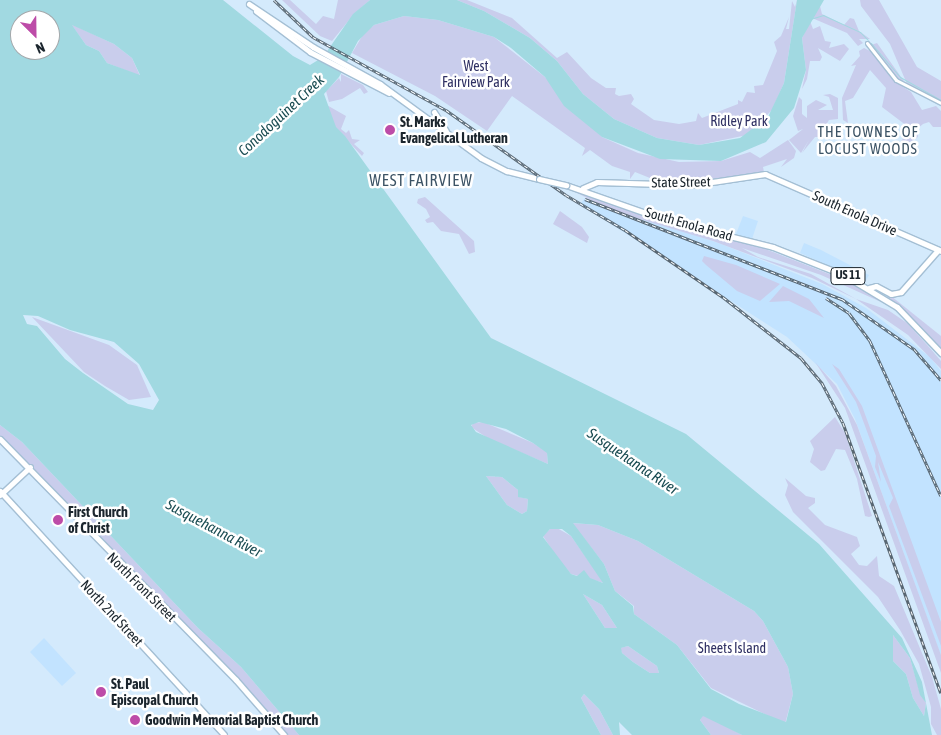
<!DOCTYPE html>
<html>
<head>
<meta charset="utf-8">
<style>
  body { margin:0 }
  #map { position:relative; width:941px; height:735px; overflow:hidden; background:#d4eafc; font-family:"Asap Condensed",sans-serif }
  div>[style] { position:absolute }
  .built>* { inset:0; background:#c2e3ff }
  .green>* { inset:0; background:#c9cdec }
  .water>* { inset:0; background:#a1d9e1 }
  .stream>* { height:1px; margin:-0.5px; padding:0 0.5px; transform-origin:0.5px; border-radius:0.5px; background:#a1d9e1 }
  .roads { filter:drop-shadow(1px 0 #a4bfd4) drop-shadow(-1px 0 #a4bfd4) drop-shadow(0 1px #a4bfd4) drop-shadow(0 -1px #a4bfd4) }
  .minor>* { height:3px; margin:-1.5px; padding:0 1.5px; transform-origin:1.5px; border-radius:1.5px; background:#fff }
  .major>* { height:5px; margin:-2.5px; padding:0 2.5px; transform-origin:2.5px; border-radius:2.5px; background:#fff }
  .rail>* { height:3px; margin-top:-1.5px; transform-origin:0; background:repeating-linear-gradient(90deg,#fff 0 4px,#586671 0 8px); box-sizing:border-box; border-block:1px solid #586671 }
  .bridges { filter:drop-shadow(1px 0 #a4bfd4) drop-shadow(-1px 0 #a4bfd4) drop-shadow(0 1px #a4bfd4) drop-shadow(0 -1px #a4bfd4) }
  .major-bridge>* { height:5px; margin:-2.5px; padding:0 2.5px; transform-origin:2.5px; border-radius:2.5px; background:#fff }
  .dots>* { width:14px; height:14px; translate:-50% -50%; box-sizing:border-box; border:2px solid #fff; border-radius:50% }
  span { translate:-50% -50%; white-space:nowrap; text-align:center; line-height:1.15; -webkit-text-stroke:5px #fff; paint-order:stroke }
  .shield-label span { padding:1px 4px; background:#fff; border:1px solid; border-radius:4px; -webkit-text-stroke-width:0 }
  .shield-label { font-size:12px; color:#1b252d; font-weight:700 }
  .park-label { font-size:14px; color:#2f3063 }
  .poi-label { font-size:14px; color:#1b252d; font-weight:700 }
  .left { translate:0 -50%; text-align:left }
  .street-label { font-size:14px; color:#1b252d }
  .water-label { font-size:15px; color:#1a4c52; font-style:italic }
  .neighbourhood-label { font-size:15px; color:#3c5365; letter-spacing:1px }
  .quarter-label { font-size:16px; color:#3c5365; letter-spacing:1px }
  .north { position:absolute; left:10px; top:10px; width:50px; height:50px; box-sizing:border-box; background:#fff; border:1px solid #a4a8ab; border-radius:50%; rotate:157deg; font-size:14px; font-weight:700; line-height:20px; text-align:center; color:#1b252d }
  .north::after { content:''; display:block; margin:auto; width:18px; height:22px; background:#bd4ca8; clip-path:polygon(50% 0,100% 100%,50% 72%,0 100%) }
</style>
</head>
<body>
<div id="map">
  <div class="built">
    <i style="clip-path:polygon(585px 198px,721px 244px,822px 284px,866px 308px,930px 357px,941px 371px,941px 656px,855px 419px,837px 384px,787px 337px,580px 204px)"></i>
    <i style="clip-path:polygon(743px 216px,758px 221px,752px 239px,736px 234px)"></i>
    <i style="clip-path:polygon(804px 243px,821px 250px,869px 275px,865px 282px,800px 253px)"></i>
    <i style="clip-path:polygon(44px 638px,76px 673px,62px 686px,30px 652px)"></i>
  </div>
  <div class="green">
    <i style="clip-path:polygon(282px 0,290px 0,316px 24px,323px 16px,334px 19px,338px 0,370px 0,354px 14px,332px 41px,320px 36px)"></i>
    <i style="clip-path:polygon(457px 0,467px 0,512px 18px,557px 58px,567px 52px,591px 78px,606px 88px,616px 88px,615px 94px,619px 96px,631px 94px,634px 99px,631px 104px,654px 120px,679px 124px,696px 121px,698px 113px,702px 118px,738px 104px,738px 100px,742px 102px,747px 92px,755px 93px,754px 86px,763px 85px,777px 51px,774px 42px,781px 36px,789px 17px,786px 29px,789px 29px,792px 1px,795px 7px,797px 0,784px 83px,772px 110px,747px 135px,699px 145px,657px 138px,614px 119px,583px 94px,557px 61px,530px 38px,484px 11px)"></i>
    <i style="clip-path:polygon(860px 0,879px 0,917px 67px,941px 81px,941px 101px,907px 84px,890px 44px,861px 6px)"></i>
    <i style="clip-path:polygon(820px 6px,822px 14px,844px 25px,850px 18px,854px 19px,859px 31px,870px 39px,859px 39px,863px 43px,858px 46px,847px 33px,812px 18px)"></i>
    <i style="clip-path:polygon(404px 16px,438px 20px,494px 37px,545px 77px,602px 137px,638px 153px,679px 162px,721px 161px,750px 152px,760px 158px,788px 140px,796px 151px,794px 158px,781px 167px,787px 159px,763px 167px,764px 172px,716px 181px,709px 178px,708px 182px,657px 181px,657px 176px,650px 178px,635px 172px,630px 179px,630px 172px,612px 166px,590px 150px,582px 156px,585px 148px,512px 96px,487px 131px,435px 96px,352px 53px,364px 33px,374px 25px)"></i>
    <i style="clip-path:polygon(810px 21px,813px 29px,820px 26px,825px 41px,831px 42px,829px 48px,844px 44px,849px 49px,840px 61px,818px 48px,822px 57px,820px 61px,810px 61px,807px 79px,802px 89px,806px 70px,802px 38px)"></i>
    <i style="clip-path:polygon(71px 24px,114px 44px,132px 58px,140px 76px,107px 63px,99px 51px,86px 45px)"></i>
    <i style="clip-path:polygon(877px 43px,906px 84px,886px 69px,894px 81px,911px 92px,922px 110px,936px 106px,941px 111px,941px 127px,933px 127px,929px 122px,923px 124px,917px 129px,918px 137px,892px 153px,886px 149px,893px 151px,911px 129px,882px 107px,886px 88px,870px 70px,853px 98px,845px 101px,848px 123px,843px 120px,842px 98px,856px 65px,851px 66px,860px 56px,859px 51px,864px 48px,870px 51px,871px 45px)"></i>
    <i style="clip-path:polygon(341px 74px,363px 85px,368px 92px,364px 94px,360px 88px,342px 99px,329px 102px,326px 91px,339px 78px,341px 82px)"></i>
    <i style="clip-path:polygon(830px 94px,838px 98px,838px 119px,829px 120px,824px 128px,827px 130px,820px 137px,815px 137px,802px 153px,809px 140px,801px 153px,789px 140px,803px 129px,798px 131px,793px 116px,799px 97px,802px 100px,802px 114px,807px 118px,807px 106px,816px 100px,827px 105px,818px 110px,833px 110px,829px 97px,823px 95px)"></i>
    <i style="clip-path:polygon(325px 104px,346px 116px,341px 129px,346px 133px,349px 130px,352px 139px,360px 140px,354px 144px,364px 153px,362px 156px,335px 127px)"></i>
    <i style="clip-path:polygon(567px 188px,657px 221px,763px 248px,852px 283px,881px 302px,821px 275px,742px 248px,758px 257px,811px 274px,856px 299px,888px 310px,907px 323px,929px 347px,941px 361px,941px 369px,908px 335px,856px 299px,812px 278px,713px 241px,613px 211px)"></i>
    <i style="clip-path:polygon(425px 197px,474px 241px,475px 252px,469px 254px,459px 234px,441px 231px,433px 222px,427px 223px,425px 220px,430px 217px,426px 209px,417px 203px,418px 199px)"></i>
    <i style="clip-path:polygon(560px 211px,582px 227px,589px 237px,587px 243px,553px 224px)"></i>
    <i style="clip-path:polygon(704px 256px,736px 265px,780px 284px,760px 301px,737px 291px,706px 265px,702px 261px)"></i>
    <i style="clip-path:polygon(783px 286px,809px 299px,824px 318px,789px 301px,769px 302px)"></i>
    <i style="clip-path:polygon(891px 296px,941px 336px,941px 348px,890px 300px,887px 297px)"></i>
    <i style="clip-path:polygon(32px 317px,109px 345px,137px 365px,151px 397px,129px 400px,105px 386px,84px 372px)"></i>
    <i style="clip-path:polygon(815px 362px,836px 386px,857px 425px,941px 655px,941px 673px,845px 408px)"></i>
    <i style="clip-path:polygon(832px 364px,839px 369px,862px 406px,941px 622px,941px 646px,889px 506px,893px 498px,878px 462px,881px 482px,875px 467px,876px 456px,865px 426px,856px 402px)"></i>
    <i style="clip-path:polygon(835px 417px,845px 433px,872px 516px,869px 517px,865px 516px,857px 479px,845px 450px,836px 449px,825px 470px,821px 471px,810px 462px,814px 449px,810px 441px)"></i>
    <i style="clip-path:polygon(483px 422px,533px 443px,547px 452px,548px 464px,489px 439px,471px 427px,473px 423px)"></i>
    <i style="clip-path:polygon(0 425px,22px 442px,198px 628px,241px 667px,299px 735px,286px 735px,0 436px)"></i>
    <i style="clip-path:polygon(486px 476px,502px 477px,518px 490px,520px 497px,528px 499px,527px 511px,522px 514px,507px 505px)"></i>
    <i style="clip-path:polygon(785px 478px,806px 496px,815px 498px,815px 503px,808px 508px,825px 525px,857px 537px,860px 546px,851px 554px,859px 565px,867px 566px,877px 556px,879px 576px,894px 586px,932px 677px,941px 709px,941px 735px,937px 735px,931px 724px,931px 707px,919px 664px,900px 630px,878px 597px,793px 512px,785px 495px,788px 485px)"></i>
    <i style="clip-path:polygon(572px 523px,598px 525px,638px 541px,754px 611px,763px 621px,788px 667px,793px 694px,785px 724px,711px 688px,677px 645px,634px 614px,634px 606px,615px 591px,604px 564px)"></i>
    <i style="clip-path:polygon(557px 528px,571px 536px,604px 583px,571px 574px,558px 559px,543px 536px,550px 529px)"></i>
    <i style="clip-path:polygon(583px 594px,602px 605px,617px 628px,605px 628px)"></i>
    <i style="clip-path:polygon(893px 635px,910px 658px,920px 693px,926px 703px,924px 716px,913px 698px,906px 674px,893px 661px)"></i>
    <i style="clip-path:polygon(628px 646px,657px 666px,659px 673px,650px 673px,633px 662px,622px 653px,620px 648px)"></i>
    <i style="clip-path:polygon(584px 694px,599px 709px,613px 735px,601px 735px,581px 698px)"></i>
    <i style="clip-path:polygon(703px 715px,711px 718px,742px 735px,711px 735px,700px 720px)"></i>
  </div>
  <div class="water">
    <i style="clip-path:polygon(evenodd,0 0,223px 0,293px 56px,310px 65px,323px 57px,353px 14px,370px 0,457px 0,484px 11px,530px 38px,557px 61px,583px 94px,614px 119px,657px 138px,699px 145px,740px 138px,768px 117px,784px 83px,797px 0,824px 0,802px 38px,806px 70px,794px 108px,766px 142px,721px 161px,660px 159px,602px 137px,564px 106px,545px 77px,511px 48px,494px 37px,438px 20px,404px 16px,374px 25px,358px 41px,339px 77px,324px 94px,336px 127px,345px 136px,491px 338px,686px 434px,819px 544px,902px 638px,922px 682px,932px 735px,742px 735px,703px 716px,700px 720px,711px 735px,632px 735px,619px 722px,620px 735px,613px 735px,599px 709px,584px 694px,581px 698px,601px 735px,299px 735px,241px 667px,198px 628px,22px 442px,0 425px,0 0,20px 20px,50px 20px,50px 50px,20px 50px,20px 20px,0 0,72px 25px,114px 44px,132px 58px,140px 75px,107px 63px,99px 51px,86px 45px,72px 25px,0 0,23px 315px,38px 316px,70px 330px,114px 342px,139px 364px,159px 400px,153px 410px,128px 404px,83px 373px,65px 359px,37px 326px,27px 324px,23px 315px,0 0,479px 422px,506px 429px,533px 443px,547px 453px,548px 464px,476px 432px,471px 425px,479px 422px,0 0,486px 476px,502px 477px,518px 490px,518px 497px,528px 499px,527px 511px,522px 514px,507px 505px,486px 476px,0 0,573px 523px,598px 525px,638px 541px,754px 611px,763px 621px,788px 667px,793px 694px,786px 722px,739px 704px,711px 689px,677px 645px,634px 614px,633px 606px,615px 591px,604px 564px,573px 523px,0 0,550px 529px,562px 529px,571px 536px,603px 583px,590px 578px,584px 570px,577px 576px,571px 574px,543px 537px,550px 529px,0 0,583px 594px,602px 605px,617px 628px,605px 628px,583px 594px,0 0,893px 635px,910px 658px,920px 695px,926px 703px,924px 716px,913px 698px,906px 674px,893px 661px,893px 635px,0 0,628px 646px,657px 666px,659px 673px,650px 673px,633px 662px,622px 653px,621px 648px,628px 646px)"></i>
  </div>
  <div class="stream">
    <i style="left:810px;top:19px;width:14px;rotate:-17deg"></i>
    <i style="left:823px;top:15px;width:41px;rotate:24.7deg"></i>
    <i style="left:860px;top:32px;width:11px;rotate:45deg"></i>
    <i style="left:871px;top:43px;width:45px;rotate:49.5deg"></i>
    <i style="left:900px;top:77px;width:47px;rotate:29.3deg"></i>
  </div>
  <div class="roads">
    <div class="minor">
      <i style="left:867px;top:43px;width:47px;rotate:51.9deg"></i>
      <i style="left:896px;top:80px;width:51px;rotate:27.1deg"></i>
    </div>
    <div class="major">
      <i style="left:249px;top:4px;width:77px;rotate:33.9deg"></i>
      <i style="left:313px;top:47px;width:77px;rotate:28.9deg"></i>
      <i style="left:380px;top:84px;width:125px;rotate:36.2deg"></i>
      <i style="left:481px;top:158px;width:29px;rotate:27deg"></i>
      <i style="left:507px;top:171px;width:33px;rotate:14deg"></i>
      <i style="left:256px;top:11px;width:68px;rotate:37.2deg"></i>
      <i style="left:310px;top:52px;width:89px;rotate:27.4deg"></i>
      <i style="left:434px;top:112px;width:22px;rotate:58deg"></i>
      <i style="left:566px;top:185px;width:109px;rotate:19.3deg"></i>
      <i style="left:669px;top:221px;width:107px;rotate:14deg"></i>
      <i style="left:773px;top:247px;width:76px;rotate:21.5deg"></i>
      <i style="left:844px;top:275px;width:62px;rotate:31.1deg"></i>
      <i style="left:897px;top:307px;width:64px;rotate:46.3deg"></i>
      <i style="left:583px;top:188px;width:15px;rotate:-23deg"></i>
      <i style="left:597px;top:182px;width:95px;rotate:1.8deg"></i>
      <i style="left:692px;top:185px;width:74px;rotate:-8.6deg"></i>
      <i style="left:765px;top:174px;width:192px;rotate:23.6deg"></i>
      <i style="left:869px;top:288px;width:7px;rotate:-16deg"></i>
      <i style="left:876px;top:286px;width:17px;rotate:28deg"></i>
      <i style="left:891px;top:294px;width:10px;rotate:-11deg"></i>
      <i style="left:901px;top:292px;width:56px;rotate:-48.6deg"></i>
      <i style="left:0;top:439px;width:337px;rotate:45.6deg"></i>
      <i style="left:236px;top:680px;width:73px;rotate:48.9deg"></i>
      <i style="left:0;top:491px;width:331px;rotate:47.4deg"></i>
      <i style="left:0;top:495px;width:41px;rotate:-43deg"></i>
    </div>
  </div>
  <div class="rail">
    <i style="left:274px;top:0;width:54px;rotate:43.5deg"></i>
    <i style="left:313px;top:37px;width:152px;rotate:28.8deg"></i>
    <i style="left:446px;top:110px;width:147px;rotate:35.3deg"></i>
    <i style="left:566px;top:195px;width:69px;rotate:30.7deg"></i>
    <i style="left:625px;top:230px;width:119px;rotate:34.4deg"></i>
    <i style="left:723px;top:297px;width:99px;rotate:38deg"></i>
    <i style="left:801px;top:358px;width:33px;rotate:50deg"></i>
    <i style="left:822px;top:383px;width:45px;rotate:62.3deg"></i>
    <i style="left:843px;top:423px;width:287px;rotate:70.1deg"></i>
    <i style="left:585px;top:199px;width:276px;rotate:21.3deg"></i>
    <i style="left:842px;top:299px;width:88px;rotate:34.8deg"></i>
    <i style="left:914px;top:349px;width:41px;rotate:48.9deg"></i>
    <i style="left:826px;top:298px;width:27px;rotate:33deg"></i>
    <i style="left:849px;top:313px;width:35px;rotate:53deg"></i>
    <i style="left:870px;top:341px;width:170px;rotate:65.4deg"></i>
  </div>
  <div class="bridges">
    <div class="major-bridge">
      <i style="left:539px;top:179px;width:28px;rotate:13deg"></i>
    </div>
  </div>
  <div class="dots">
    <i style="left:390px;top:130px;background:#bd4ca8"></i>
    <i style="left:58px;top:520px;background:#bd4ca8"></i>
    <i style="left:101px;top:692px;background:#bd4ca8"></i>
    <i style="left:135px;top:720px;background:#bd4ca8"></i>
  </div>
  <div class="shield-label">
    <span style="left:848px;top:276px">US 11</span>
  </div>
  <div class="park-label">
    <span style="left:476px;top:74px">West<br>Fairview Park</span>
    <span style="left:739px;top:121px">Ridley Park</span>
    <span style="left:732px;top:648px">Sheets Island</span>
  </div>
  <div class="poi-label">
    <span class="left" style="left:400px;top:130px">St. Marks<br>Evangelical Lutheran</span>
    <span class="left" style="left:68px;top:520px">First Church<br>of Christ</span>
    <span class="left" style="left:111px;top:692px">St. Paul<br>Episcopal Church</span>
    <span class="left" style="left:145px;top:720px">Goodwin Memorial Baptist Church</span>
  </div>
  <div class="street-label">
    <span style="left:681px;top:182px;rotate:-1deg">State Street</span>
    <span style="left:855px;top:213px;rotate:24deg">South Enola Drive</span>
    <span style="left:689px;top:224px;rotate:16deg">South Enola Road</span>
    <span style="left:142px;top:587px;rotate:45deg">North Front Street</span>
    <span style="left:112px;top:613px;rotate:47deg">North 2nd Street</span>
  </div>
  <div class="water-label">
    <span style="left:281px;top:115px;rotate:-43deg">Conodoguinet Creek</span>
    <span style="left:633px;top:461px;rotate:34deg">Susquehanna River</span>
    <span style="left:214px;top:528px;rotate:28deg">Susquehanna River</span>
  </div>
  <div class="neighbourhood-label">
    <span style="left:868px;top:140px">THE TOWNES OF<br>LOCUST WOODS</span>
  </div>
  <div class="quarter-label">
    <span style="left:421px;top:180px">WEST FAIRVIEW</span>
  </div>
  <div class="north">N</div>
</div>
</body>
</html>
